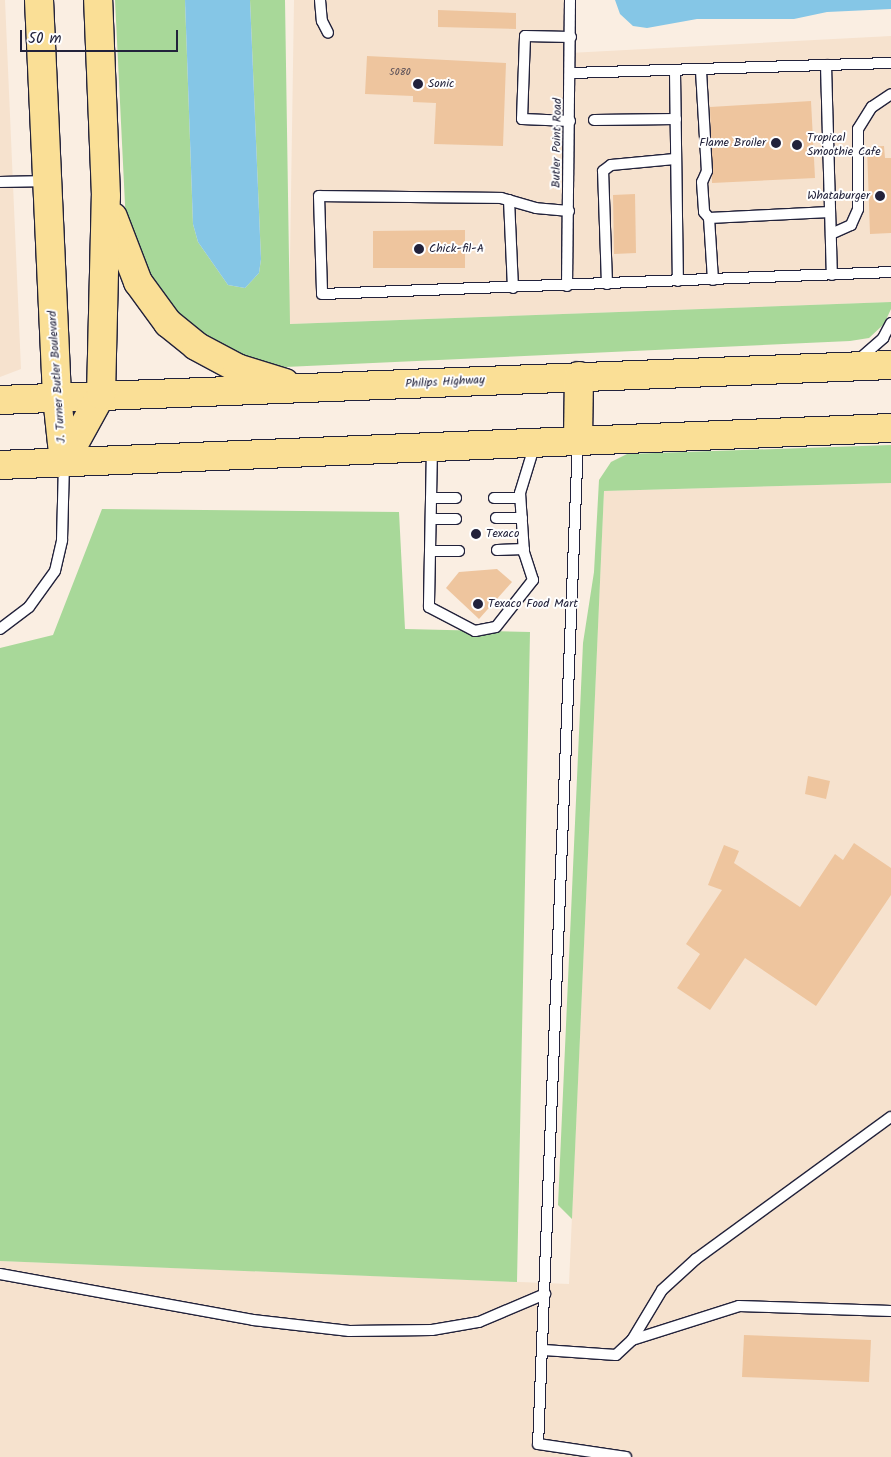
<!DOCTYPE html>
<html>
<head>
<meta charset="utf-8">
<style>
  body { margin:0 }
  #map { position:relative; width:891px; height:1457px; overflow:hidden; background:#faeee2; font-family:Kalam,sans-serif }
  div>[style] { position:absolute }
  .built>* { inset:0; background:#f6e2ce }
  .green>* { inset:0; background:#a8d899 }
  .water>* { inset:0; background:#85c6e6 }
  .building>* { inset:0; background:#eec59e }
  .roads { filter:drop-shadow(1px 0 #22223b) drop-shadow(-1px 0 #22223b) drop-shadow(0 1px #22223b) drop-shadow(0 -1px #22223b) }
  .lane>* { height:10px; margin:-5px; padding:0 5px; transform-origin:5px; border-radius:5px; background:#fff }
  .primary>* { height:28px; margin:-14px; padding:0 14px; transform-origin:14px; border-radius:14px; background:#fadf96 }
  .dots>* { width:14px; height:14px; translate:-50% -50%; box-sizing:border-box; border:2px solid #fff; border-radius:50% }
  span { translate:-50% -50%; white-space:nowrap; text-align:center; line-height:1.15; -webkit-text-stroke:4px #fff; paint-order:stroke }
  .number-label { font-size:10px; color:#554b54 }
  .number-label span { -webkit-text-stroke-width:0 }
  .poi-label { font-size:12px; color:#22223b }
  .left { translate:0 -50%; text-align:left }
  .right { translate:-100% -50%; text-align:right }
  .street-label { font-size:12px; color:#22223b }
  .scale { position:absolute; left:20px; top:30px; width:158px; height:22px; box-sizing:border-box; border:2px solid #22223b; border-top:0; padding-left:6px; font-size:15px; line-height:18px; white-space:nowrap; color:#22223b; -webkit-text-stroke:4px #fff; paint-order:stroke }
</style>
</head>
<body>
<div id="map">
  <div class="built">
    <i style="clip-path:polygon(0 0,5px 0,21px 369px,0 377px)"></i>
    <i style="clip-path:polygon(294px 0,571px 0,569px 53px,891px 36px,891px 302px,289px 324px)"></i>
    <i style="clip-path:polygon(891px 483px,891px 1457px,0 1457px,0 1261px,569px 1284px,604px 491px)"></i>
  </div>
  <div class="green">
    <i style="clip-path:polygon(115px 0,185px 0,193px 224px,198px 242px,228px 285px,245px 288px,259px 273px,261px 259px,250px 0,285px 0,290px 324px,891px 302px,891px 309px,884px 324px,869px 338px,850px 341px,285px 367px,226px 354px,165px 308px,126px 225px)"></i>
    <i style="clip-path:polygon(891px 445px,891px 483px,604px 491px,572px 1219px,558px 1205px,583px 643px,594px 572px,599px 480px,611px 462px,627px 454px)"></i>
    <i style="clip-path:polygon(102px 509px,399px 512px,405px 629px,530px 632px,517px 1282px,0 1261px,0 648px,53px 635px)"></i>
  </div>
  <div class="water">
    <i style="clip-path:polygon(185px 0,250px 0,261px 259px,259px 273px,245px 288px,228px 285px,198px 242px,193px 224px)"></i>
    <i style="clip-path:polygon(615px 0,891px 0,891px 9px,827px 12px,794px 19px,697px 19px,647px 28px,633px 26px,620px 14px)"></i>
  </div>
  <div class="building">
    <i style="clip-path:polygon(438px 10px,516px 13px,516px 29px,438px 27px)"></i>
    <i style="clip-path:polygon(367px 56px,506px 63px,503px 146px,434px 144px,436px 103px,413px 102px,413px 96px,365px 94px)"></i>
    <i style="clip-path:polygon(811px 101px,815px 178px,712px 183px,710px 107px)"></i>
    <i style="clip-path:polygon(884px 146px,885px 158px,891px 158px,891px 233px,870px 234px,867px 147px)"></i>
    <i style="clip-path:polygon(635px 194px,636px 253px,614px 254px,613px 195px)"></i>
    <i style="clip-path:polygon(465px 230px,465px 268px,373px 268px,373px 231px)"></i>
    <i style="clip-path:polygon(497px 569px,512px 582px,479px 619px,446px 588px,459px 572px)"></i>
    <i style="clip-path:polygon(808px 776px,830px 781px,826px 799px,805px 794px)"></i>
    <i style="clip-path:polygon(854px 843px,891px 868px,891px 895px,816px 1006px,745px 958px,710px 1010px,677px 988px,700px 954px,686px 944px,722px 890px,708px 885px,724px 845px,739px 851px,734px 863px,800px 907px,835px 854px,843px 860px)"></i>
    <i style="clip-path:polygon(744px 1335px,871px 1340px,869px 1382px,742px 1377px)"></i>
  </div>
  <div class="roads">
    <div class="lane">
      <i style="left:320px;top:0;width:21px;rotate:85deg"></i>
      <i style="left:322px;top:21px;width:13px;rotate:63deg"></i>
      <i style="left:826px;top:65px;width:210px;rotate:88.4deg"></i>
      <i style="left:701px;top:71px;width:100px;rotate:86.6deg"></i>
      <i style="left:707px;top:171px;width:12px;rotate:114deg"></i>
      <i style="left:702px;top:182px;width:30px;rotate:86deg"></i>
      <i style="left:704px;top:212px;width:8px;rotate:50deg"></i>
      <i style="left:709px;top:218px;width:62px;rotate:86.3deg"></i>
      <i style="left:675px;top:72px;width:209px;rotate:89.2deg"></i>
      <i style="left:571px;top:73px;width:320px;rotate:-1.8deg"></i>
      <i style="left:594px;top:120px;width:82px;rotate:-0.7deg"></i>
      <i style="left:570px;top:121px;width:48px;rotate:-177.6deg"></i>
      <i style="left:522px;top:119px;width:83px;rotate:-87.9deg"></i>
      <i style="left:525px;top:36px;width:46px;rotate:1.2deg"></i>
      <i style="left:0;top:182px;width:46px;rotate:-1.2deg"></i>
      <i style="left:509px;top:200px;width:88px;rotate:87.4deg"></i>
      <i style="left:569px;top:211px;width:33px;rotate:-175deg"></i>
      <i style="left:536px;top:208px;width:36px;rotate:-164deg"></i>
      <i style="left:501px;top:198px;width:182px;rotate:-179.4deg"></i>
      <i style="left:319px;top:196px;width:98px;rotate:88.2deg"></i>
      <i style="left:322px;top:294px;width:569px;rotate:-2.21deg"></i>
      <i style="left:709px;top:218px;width:121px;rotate:-2.8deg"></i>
      <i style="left:831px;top:234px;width:22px;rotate:-24deg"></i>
      <i style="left:851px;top:225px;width:17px;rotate:-66deg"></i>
      <i style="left:858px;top:209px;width:80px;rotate:-90deg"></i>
      <i style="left:858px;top:129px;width:26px;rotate:-58deg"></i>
      <i style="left:872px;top:107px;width:23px;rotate:-34deg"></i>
      <i style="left:607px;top:284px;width:113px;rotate:-92deg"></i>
      <i style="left:603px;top:171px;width:10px;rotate:-37deg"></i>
      <i style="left:611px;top:165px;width:64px;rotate:-5.4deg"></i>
      <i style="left:567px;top:286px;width:286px;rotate:-89.4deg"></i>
      <i style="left:857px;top:361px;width:35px;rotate:-41deg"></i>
      <i style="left:883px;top:338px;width:17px;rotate:-62deg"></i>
      <i style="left:578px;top:441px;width:1004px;rotate:92.28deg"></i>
      <i style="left:538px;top:1444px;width:89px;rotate:8.4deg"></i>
      <i style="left:432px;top:447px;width:160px;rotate:91.1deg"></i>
      <i style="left:429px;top:607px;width:52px;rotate:27.6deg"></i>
      <i style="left:475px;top:631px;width:21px;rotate:-11deg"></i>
      <i style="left:496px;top:627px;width:60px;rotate:-51.8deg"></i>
      <i style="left:533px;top:580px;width:28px;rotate:-108deg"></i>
      <i style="left:524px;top:553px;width:60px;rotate:-93.8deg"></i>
      <i style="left:520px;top:493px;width:51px;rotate:-73deg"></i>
      <i style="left:431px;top:498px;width:25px"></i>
      <i style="left:494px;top:498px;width:26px"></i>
      <i style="left:496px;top:518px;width:26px"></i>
      <i style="left:431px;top:519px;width:25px"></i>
      <i style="left:497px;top:550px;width:27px;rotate:-2deg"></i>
      <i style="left:430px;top:551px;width:29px"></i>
      <i style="left:0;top:629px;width:36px;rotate:-37deg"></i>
      <i style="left:29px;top:607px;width:44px;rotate:-54.2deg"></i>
      <i style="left:55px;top:571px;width:32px;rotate:-77deg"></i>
      <i style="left:62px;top:540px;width:76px;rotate:-88.5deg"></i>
      <i style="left:0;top:1274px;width:257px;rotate:10.3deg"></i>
      <i style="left:253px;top:1320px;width:97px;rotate:6.5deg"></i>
      <i style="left:349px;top:1331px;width:83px;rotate:-0.7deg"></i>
      <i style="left:432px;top:1330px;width:48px;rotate:-9.7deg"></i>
      <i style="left:479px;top:1322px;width:72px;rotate:-23deg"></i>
      <i style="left:632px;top:1340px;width:112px;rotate:-17.6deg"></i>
      <i style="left:739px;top:1306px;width:152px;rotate:1.9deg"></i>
      <i style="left:544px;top:1350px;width:72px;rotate:4deg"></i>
      <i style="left:616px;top:1355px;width:22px;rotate:-43deg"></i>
      <i style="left:632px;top:1340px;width:58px;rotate:-59deg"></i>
      <i style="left:662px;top:1290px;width:46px;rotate:-42.4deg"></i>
      <i style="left:696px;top:1259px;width:241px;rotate:-36.1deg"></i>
    </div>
    <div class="primary">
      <i style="left:39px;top:0;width:397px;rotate:87.4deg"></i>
      <i style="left:57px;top:397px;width:65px;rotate:83.9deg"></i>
      <i style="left:113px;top:217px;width:70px;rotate:69deg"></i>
      <i style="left:138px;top:282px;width:51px;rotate:53.8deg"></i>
      <i style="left:168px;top:323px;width:36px;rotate:39deg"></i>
      <i style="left:196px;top:346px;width:47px;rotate:28.2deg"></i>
      <i style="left:237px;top:368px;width:50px;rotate:17.4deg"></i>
      <i style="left:0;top:400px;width:892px;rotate:-2.25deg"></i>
      <i style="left:578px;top:440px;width:64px;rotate:-89.1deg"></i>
      <i style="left:64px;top:462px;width:77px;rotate:-61.1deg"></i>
      <i style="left:101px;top:395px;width:199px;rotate:-88.6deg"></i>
      <i style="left:106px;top:196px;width:196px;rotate:-92.3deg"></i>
      <i style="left:0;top:465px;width:892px;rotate:-2.38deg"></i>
    </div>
  </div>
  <div class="dots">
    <i style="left:418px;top:84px;background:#22223b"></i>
    <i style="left:776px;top:143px;background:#22223b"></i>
    <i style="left:797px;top:145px;background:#22223b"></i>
    <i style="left:880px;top:196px;background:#22223b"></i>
    <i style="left:419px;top:249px;background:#22223b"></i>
    <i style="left:476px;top:534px;background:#22223b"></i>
    <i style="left:478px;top:604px;background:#22223b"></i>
  </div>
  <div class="number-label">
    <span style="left:400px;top:73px">5080</span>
  </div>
  <div class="poi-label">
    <span class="left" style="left:428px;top:84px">Sonic</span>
    <span class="left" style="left:807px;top:145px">Tropical<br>Smoothie Cafe</span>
    <span class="right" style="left:766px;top:143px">Flame Broiler</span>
    <span class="right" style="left:870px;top:196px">Whataburger</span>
    <span class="left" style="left:429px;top:249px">Chick-fil-A</span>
    <span class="left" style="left:486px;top:534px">Texaco</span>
    <span class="left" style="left:488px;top:604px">Texaco Food Mart</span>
  </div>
  <div class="street-label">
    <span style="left:557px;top:143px;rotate:-89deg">Butler Point Road</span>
    <span style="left:57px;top:377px;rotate:-94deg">J. Turner Butler Boulevard</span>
    <span style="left:445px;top:382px;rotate:-3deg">Philips Highway</span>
  </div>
  <div class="scale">50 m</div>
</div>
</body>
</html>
